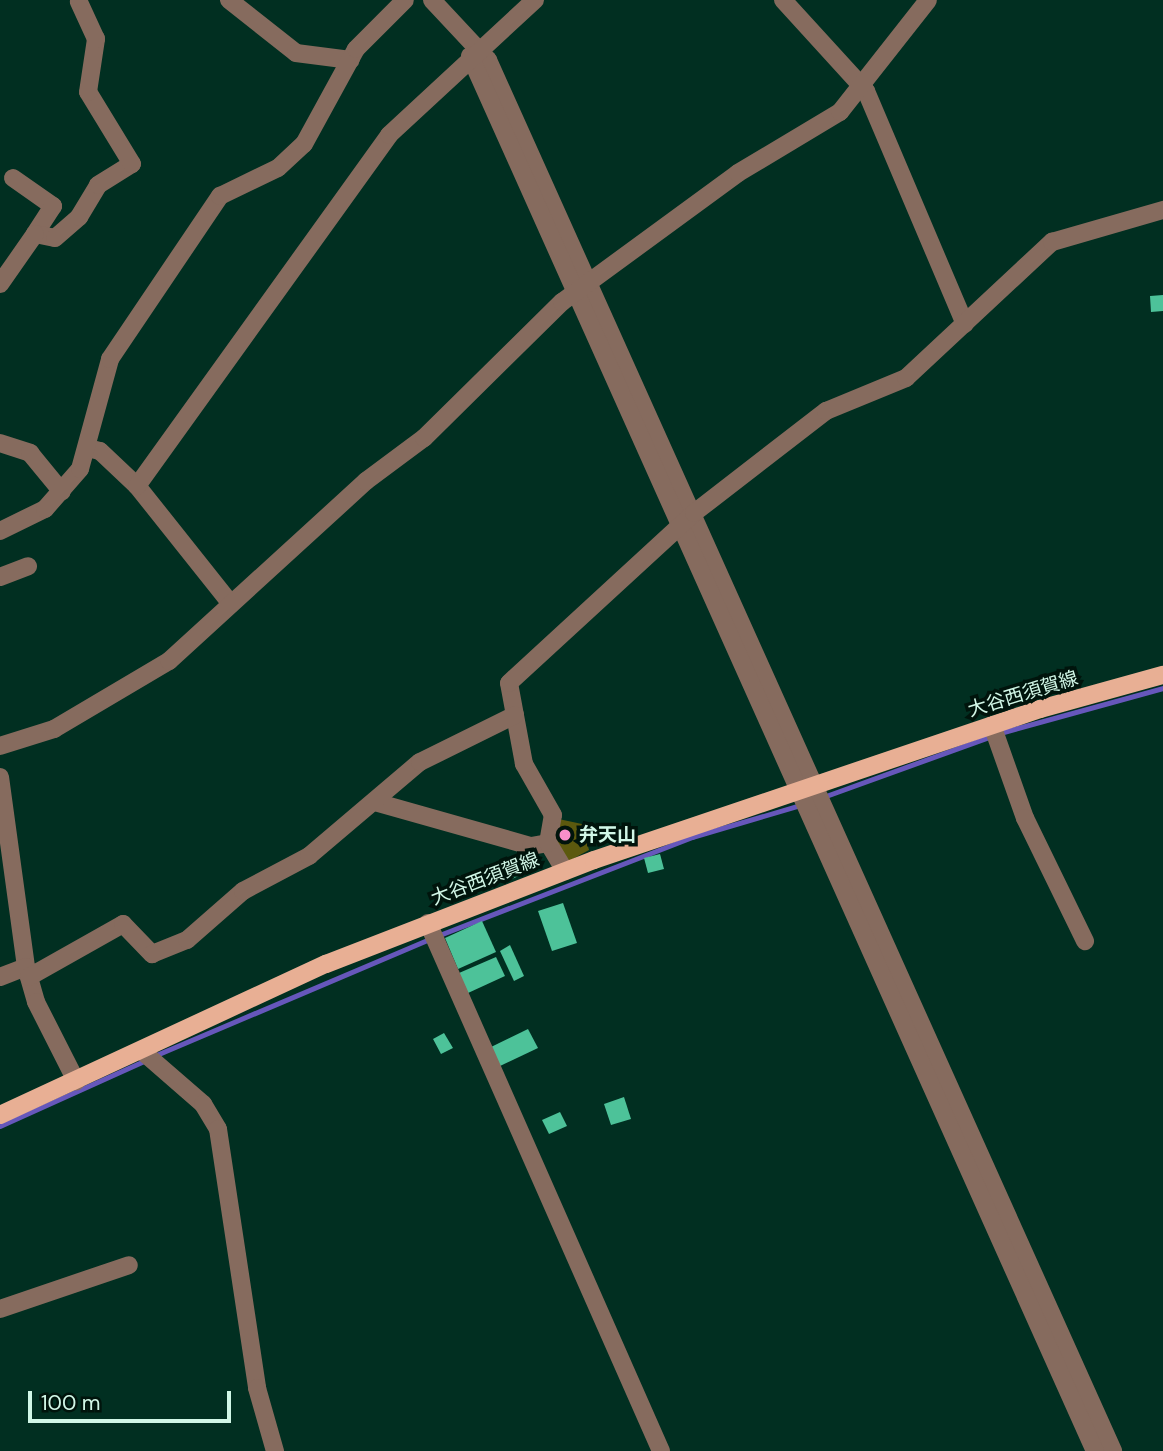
<!DOCTYPE html>
<html>
<head>
<meta charset="utf-8">
<style>
  body { margin:0 }
  #map { position:relative; width:1163px; height:1451px; overflow:hidden; background:#012f21; font-family:"DM Sans","Noto Sans JP",sans-serif }
  div>[style] { position:absolute }
  .forest>* { inset:0; background:#5c590e }
  .stream>* { height:4.5px; margin:-2.25px; padding:0 2.25px; transform-origin:2.25px; border-radius:2.25px; background:#6657bb }
  .building>* { inset:0; background:#4dc299 }
  .minor>* { height:18px; margin:-9px; padding:0 9px; transform-origin:9px; border-radius:9px; background:#866b5e }
  .major>* { height:18px; margin:-9px; padding:0 9px; transform-origin:9px; border-radius:9px; background:#e8af94 }
  .dots>* { width:19px; height:19px; translate:-50% -50%; box-sizing:border-box; border:4px solid #00140c; border-radius:50% }
  span { translate:-50% -50%; white-space:nowrap; text-align:center; line-height:1.15; -webkit-text-stroke:7px #00140c; paint-order:stroke }
  .street-label { font-size:19px; color:#d1f7e7 }
  .poi-label { font-size:19px; color:#d1f7e7; font-weight:700 }
  .left { translate:0 -50%; text-align:left }
  .scale { position:absolute; left:28px; top:1391px; width:203px; height:32px; box-sizing:border-box; border:4px solid #d1f7e7; border-top:0; padding-left:9px; font-size:21px; line-height:24px; white-space:nowrap; color:#d1f7e7; -webkit-text-stroke:5px #00140c; paint-order:stroke }
</style>
</head>
<body>
<div id="map">
  <div class="forest">
    <i style="clip-path:polygon(554px 818px,582px 824px,589px 850px,569px 861px,557px 855px)"></i>
  </div>
  <div class="stream">
    <i style="left:1000px;top:733px;width:169px;rotate:-15.4deg"></i>
    <i style="left:826px;top:796px;width:177px;rotate:-19.9deg"></i>
    <i style="left:437px;top:936px;width:274px;rotate:-21.2deg"></i>
    <i style="left:692px;top:837px;width:114px;rotate:-16.4deg"></i>
    <i style="left:154px;top:1056px;width:299px;rotate:-23deg"></i>
    <i style="left:0;top:1126px;width:160px;rotate:-24.3deg"></i>
  </div>
  <div class="building">
    <i style="clip-path:polygon(1163px 295px,1163px 311px,1151px 312px,1150px 296px)"></i>
    <i style="clip-path:polygon(660px 854px,664px 869px,648px 873px,644px 858px)"></i>
    <i style="clip-path:polygon(525px 859px,531px 871px,507px 881px,502px 869px)"></i>
    <i style="clip-path:polygon(563px 903px,577px 943px,552px 951px,538px 911px)"></i>
    <i style="clip-path:polygon(482px 921px,496px 952px,458px 969px,445px 938px)"></i>
    <i style="clip-path:polygon(510px 945px,524px 976px,514px 981px,500px 951px)"></i>
    <i style="clip-path:polygon(496px 957px,505px 976px,468px 993px,459px 973px)"></i>
    <i style="clip-path:polygon(528px 1029px,538px 1048px,500px 1066px,491px 1047px)"></i>
    <i style="clip-path:polygon(444px 1033px,453px 1048px,441px 1054px,433px 1039px)"></i>
    <i style="clip-path:polygon(624px 1097px,631px 1119px,611px 1125px,604px 1104px)"></i>
    <i style="clip-path:polygon(560px 1112px,567px 1126px,549px 1134px,542px 1120px)"></i>
  </div>
  <div class="minor">
    <i style="left:229px;top:0;width:85px;rotate:38.3deg"></i>
    <i style="left:296px;top:53px;width:55px;rotate:7.3deg"></i>
    <i style="left:432px;top:0;width:82px;rotate:47deg"></i>
    <i style="left:488px;top:60px;width:1525px;rotate:65.8deg"></i>
    <i style="left:783px;top:0;width:123px;rotate:47.6deg"></i>
    <i style="left:866px;top:91px;width:253px;rotate:67deg"></i>
    <i style="left:470px;top:56px;width:1529px;rotate:65.87deg"></i>
    <i style="left:13px;top:178px;width:49px;rotate:35deg"></i>
    <i style="left:53px;top:206px;width:33px;rotate:123deg"></i>
    <i style="left:35px;top:234px;width:20px;rotate:11deg"></i>
    <i style="left:55px;top:238px;width:32px;rotate:-41deg"></i>
    <i style="left:79px;top:217px;width:37px;rotate:-59deg"></i>
    <i style="left:98px;top:185px;width:40px;rotate:-32deg"></i>
    <i style="left:132px;top:164px;width:84px;rotate:-121.4deg"></i>
    <i style="left:88px;top:92px;width:54px;rotate:-81.4deg"></i>
    <i style="left:96px;top:39px;width:41px;rotate:-114.7deg"></i>
    <i style="left:0;top:284px;width:61px;rotate:-55deg"></i>
    <i style="left:0;top:443px;width:32px;rotate:18deg"></i>
    <i style="left:30px;top:453px;width:50px;rotate:50.6deg"></i>
    <i style="left:88px;top:448px;width:12px;rotate:14deg"></i>
    <i style="left:100px;top:451px;width:51px;rotate:43.4deg"></i>
    <i style="left:0;top:531px;width:50px;rotate:-26.1deg"></i>
    <i style="left:45px;top:509px;width:53px;rotate:-48.8deg"></i>
    <i style="left:80px;top:469px;width:114px;rotate:-74.7deg"></i>
    <i style="left:110px;top:359px;width:197px;rotate:-56deg"></i>
    <i style="left:220px;top:196px;width:64px;rotate:-25.8deg"></i>
    <i style="left:278px;top:168px;width:35px;rotate:-43deg"></i>
    <i style="left:304px;top:144px;width:108px;rotate:-61.3deg"></i>
    <i style="left:356px;top:49px;width:69px;rotate:-45deg"></i>
    <i style="left:0;top:577px;width:30px;rotate:-21deg"></i>
    <i style="left:231px;top:604px;width:151px;rotate:-128.5deg"></i>
    <i style="left:137px;top:486px;width:432px;rotate:-54.3deg"></i>
    <i style="left:389px;top:135px;width:199px;rotate:-42.8deg"></i>
    <i style="left:992px;top:725px;width:99px;rotate:70.5deg"></i>
    <i style="left:1025px;top:818px;width:137px;rotate:64deg"></i>
    <i style="left:0;top:746px;width:57px;rotate:-17.5deg"></i>
    <i style="left:54px;top:729px;width:134px;rotate:-30.6deg"></i>
    <i style="left:169px;top:661px;width:267px;rotate:-42.4deg"></i>
    <i style="left:366px;top:481px;width:72px;rotate:-36.6deg"></i>
    <i style="left:424px;top:438px;width:194px;rotate:-44.6deg"></i>
    <i style="left:562px;top:302px;width:218px;rotate:-36.2deg"></i>
    <i style="left:738px;top:173px;width:119px;rotate:-30.9deg"></i>
    <i style="left:840px;top:112px;width:142px;rotate:-51.8deg"></i>
    <i style="left:0;top:777px;width:192px;rotate:82.2deg"></i>
    <i style="left:26px;top:967px;width:36px;rotate:74deg"></i>
    <i style="left:36px;top:1002px;width:89px;rotate:63.1deg"></i>
    <i style="left:375px;top:802px;width:162px;rotate:15.8deg"></i>
    <i style="left:531px;top:846px;width:17px;rotate:-10deg"></i>
    <i style="left:565px;top:871px;width:33px;rotate:-121deg"></i>
    <i style="left:548px;top:843px;width:28px;rotate:-80deg"></i>
    <i style="left:553px;top:815px;width:59px;rotate:-119.6deg"></i>
    <i style="left:524px;top:764px;width:82px;rotate:-100.5deg"></i>
    <i style="left:509px;top:683px;width:251px;rotate:-42.6deg"></i>
    <i style="left:694px;top:513px;width:167px;rotate:-37.7deg"></i>
    <i style="left:826px;top:411px;width:87px;rotate:-22.4deg"></i>
    <i style="left:906px;top:378px;width:200px;rotate:-43deg"></i>
    <i style="left:1052px;top:242px;width:116px;rotate:-16.1deg"></i>
    <i style="left:428px;top:923px;width:577px;rotate:66.19deg"></i>
    <i style="left:0;top:977px;width:28px;rotate:-21deg"></i>
    <i style="left:29px;top:977px;width:108px;rotate:-29.4deg"></i>
    <i style="left:123px;top:924px;width:42px;rotate:46deg"></i>
    <i style="left:152px;top:954px;width:38px;rotate:-22deg"></i>
    <i style="left:187px;top:940px;width:74px;rotate:-41.2deg"></i>
    <i style="left:243px;top:891px;width:75px;rotate:-27.9deg"></i>
    <i style="left:309px;top:856px;width:145px;rotate:-40.3deg"></i>
    <i style="left:420px;top:762px;width:106px;rotate:-26.3deg"></i>
    <i style="left:142px;top:1051px;width:81px;rotate:41deg"></i>
    <i style="left:203px;top:1104px;width:29px;rotate:59deg"></i>
    <i style="left:218px;top:1129px;width:262px;rotate:81.4deg"></i>
    <i style="left:257px;top:1388px;width:66px;rotate:74.1deg"></i>
    <i style="left:0;top:1309px;width:136px;rotate:-18.8deg"></i>
  </div>
  <div class="major">
    <i style="left:0;top:1115px;width:359px;rotate:-24.9deg"></i>
    <i style="left:326px;top:964px;width:287px;rotate:-21.2deg"></i>
    <i style="left:594px;top:860px;width:471px;rotate:-18.7deg"></i>
    <i style="left:1040px;top:709px;width:128px;rotate:-15.5deg"></i>
  </div>
  <div class="dots">
    <i style="left:565px;top:835px;background:#f98fc9"></i>
  </div>
  <div class="street-label">
    <span style="left:1023px;top:694px;rotate:-17deg">大谷西須賀線</span>
    <span style="left:485px;top:879px;rotate:-21deg">大谷西須賀線</span>
  </div>
  <div class="poi-label">
    <span class="left" style="left:579px;top:835px">弁天山</span>
  </div>
  <div class="scale">100 m</div>
</div>
</body>
</html>
